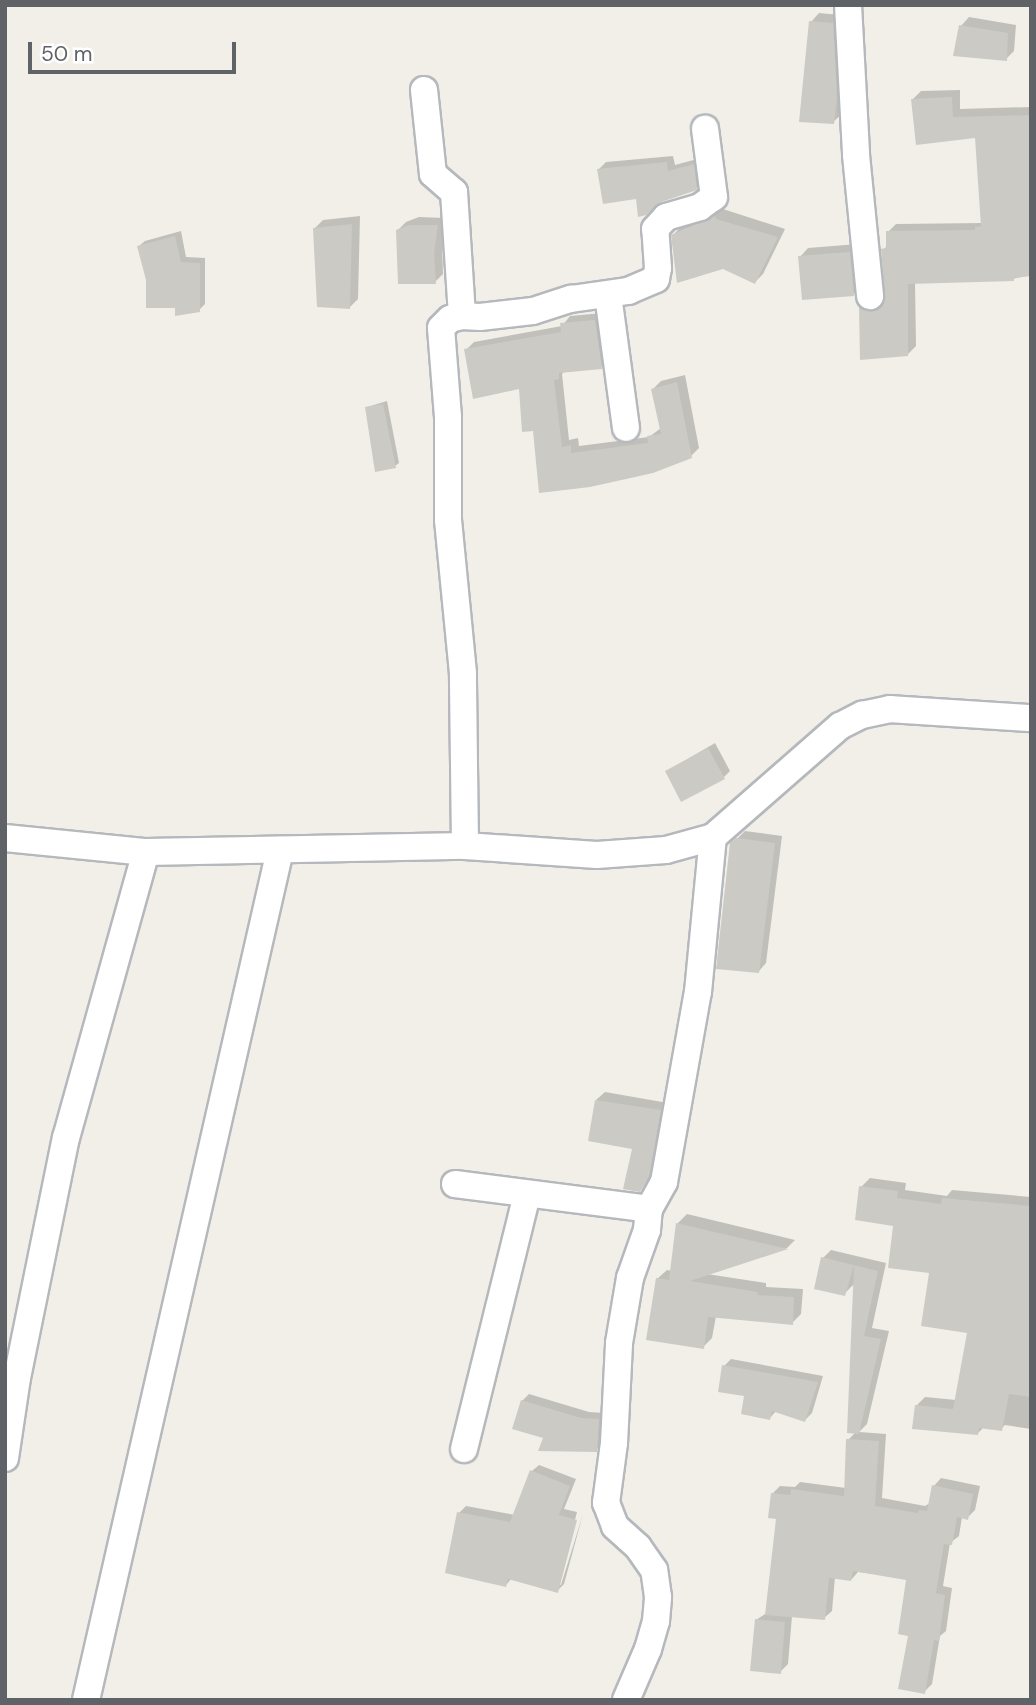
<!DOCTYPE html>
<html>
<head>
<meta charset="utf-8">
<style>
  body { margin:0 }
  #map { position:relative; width:1036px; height:1705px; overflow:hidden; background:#f1efe8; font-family:"DM Sans",sans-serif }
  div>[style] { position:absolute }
  .shadow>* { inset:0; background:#0003 }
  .building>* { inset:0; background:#cccac5 }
  .roads { filter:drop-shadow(2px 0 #b5b8bc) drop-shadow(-2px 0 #b5b8bc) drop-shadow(0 2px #b5b8bc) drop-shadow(0 -2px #b5b8bc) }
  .street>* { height:26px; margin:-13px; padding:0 13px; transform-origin:13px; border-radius:13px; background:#fff }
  span { translate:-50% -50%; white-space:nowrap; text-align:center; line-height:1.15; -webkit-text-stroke:5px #fff; paint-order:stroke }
  .frame { position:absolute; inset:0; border:7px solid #5f6368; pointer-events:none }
  .scale { position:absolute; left:28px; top:42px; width:208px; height:32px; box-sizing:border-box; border:4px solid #5f6368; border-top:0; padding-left:9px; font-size:21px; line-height:24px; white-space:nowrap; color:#5f6368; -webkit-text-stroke:5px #fff; paint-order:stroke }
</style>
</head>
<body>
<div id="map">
  <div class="shadow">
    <i style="clip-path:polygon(819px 13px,841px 15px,842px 114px,833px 122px,811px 22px)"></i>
    <i style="clip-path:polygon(969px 17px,1016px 25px,1014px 51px,1006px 59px,961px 26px)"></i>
    <i style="clip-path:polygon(960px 90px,960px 109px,1031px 107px,1031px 274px,1013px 279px,915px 282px,916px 346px,908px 354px,862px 359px,861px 308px,869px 300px,882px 304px,886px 301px,883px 250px,888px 245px,888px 232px,896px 224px,982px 223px,977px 136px,912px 100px,921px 91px)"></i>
    <i style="clip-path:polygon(673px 156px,675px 165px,701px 158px,704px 181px,696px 188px,637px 197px,599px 169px,606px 162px)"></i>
    <i style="clip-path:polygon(723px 209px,785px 229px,763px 274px,755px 282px,673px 235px,685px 223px)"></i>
    <i style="clip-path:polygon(360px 216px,358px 299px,350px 307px,315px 228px,323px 220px)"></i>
    <i style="clip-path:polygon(419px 217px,445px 218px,442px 243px,443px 274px,435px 282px,397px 231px,406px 222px)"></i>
    <i style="clip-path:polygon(181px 231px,186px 257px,205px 258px,205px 304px,199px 310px,176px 307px,147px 280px,139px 246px,145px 241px)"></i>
    <i style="clip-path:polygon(858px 244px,862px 286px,853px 294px,800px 257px,808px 248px)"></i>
    <i style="clip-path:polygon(603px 313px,609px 359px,601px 367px,565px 371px,562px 374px,569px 440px,578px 438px,579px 446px,649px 437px,661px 428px,653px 389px,661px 381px,685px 375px,699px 448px,691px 456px,589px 485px,534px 429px,520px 387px,466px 350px,474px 342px,562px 326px,570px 316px)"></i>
    <i style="clip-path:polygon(387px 401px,399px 463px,395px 466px,367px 407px)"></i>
    <i style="clip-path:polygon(715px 743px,730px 771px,724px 777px,667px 771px)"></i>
    <i style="clip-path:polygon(745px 831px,782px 836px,766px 963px,759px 971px,732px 844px)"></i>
    <i style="clip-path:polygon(605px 1092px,668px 1103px,657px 1167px,640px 1190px,634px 1147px,596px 1100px)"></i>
    <i style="clip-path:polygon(870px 1178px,906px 1183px,905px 1190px,947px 1196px,952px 1190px,1031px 1197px,1031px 1429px,1005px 1425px,1001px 1429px,984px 1427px,978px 1433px,916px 1406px,925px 1397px,956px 1400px,970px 1332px,895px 1224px,861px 1187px)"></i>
    <i style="clip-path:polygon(687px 1214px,795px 1240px,787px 1248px,707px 1274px,766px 1283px,766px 1287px,803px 1289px,801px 1314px,792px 1323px,716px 1316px,712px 1338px,703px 1347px,657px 1279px,667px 1270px,672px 1271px,678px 1223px)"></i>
    <i style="clip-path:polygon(831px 1250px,886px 1263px,872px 1328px,889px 1331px,867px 1424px,859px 1432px,886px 1434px,882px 1498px,925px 1506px,930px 1503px,934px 1486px,941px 1478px,980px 1486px,975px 1510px,967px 1518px,962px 1517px,959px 1536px,950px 1543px,943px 1586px,952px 1588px,946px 1631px,940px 1636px,932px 1684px,924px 1692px,910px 1634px,908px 1578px,858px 1572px,851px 1580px,835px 1577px,832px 1611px,824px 1618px,792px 1616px,788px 1664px,780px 1672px,756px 1620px,768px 1612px,778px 1517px,773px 1493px,780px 1486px,795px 1487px,800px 1482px,846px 1488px,848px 1440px,856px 1432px,855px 1283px,844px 1294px,823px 1258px)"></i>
    <i style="clip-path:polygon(731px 1359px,823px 1376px,812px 1413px,805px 1420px,776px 1411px,770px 1418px,746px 1395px,724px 1366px)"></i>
    <i style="clip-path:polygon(529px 1394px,589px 1412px,605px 1413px,603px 1444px,596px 1450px,545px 1437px,522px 1401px)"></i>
    <i style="clip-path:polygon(539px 1465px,576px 1479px,564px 1509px,577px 1512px,558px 1585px,561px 1585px,583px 1514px,564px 1584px,557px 1591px,512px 1578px,506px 1585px,459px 1513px,466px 1506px,515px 1515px,532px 1471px)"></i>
  </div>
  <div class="building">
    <i style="clip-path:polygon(809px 21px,833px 23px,837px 98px,834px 124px,799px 122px)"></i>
    <i style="clip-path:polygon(959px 25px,1008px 33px,1007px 61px,953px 56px)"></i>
    <i style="clip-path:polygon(952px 97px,953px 117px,1031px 115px,1031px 276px,1014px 278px,1014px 281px,908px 284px,908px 356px,860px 360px,859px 307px,872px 312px,885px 302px,881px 249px,886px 248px,886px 231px,975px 230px,975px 227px,981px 226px,975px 138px,916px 145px,911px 99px)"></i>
    <i style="clip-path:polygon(667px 162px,668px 171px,694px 164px,697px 190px,661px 202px,646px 215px,638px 217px,636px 199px,603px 204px,597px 169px)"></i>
    <i style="clip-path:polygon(715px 216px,716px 219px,778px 237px,755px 284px,723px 269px,677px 283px,671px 235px)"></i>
    <i style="clip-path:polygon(352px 224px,350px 309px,317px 307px,313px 228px)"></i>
    <i style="clip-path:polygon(409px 225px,438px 225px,434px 253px,436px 284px,398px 284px,396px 230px)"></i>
    <i style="clip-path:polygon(175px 236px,181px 262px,200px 263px,200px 312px,175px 316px,175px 308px,146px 308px,146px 280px,137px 246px)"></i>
    <i style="clip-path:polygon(850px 252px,854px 296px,802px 300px,798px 256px)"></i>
    <i style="clip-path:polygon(595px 320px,602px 369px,559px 373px,559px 379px,554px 380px,562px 447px,571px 445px,571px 453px,648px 443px,647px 436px,661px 434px,651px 389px,677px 382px,692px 458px,653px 473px,590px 487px,539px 493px,533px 431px,522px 432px,519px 389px,473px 399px,464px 349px,561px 332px,560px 323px)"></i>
    <i style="clip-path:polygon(383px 404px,396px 468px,375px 472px,365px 407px)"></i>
    <i style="clip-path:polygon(708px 748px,725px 779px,681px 802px,665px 771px)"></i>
    <i style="clip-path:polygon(736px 838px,775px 843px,759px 973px,716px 969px,730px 843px)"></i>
    <i style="clip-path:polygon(595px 1100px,661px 1110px,649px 1177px,640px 1192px,623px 1189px,632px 1149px,588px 1141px)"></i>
    <i style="clip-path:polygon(859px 1186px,898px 1191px,897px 1198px,941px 1204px,942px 1198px,1031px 1206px,1031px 1397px,1009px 1394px,1002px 1431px,979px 1428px,978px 1435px,912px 1429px,915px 1405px,953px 1409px,967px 1333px,921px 1326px,929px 1273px,888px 1268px,893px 1226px,855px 1220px)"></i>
    <i style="clip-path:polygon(676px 1223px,788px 1249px,690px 1281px,758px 1292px,757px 1295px,794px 1297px,793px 1325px,708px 1317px,704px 1349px,646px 1340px,656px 1278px,669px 1280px)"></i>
    <i style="clip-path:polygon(821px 1257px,878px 1271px,864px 1336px,881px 1339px,859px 1434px,847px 1433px,854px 1265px,845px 1296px,814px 1289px)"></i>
    <i style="clip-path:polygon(722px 1365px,818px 1382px,805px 1422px,772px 1411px,770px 1420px,741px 1414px,744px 1396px,718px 1392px)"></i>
    <i style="clip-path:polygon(521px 1400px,581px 1418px,599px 1419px,597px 1452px,538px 1451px,543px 1438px,512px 1429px)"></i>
    <i style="clip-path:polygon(846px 1439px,879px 1441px,875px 1506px,918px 1513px,919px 1510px,927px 1511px,932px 1485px,973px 1494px,968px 1520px,957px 1517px,952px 1545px,944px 1544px,936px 1593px,945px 1595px,939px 1641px,934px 1640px,925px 1694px,898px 1689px,908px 1636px,898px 1634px,906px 1580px,853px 1571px,851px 1581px,829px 1578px,825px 1620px,765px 1615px,776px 1519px,768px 1518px,771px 1493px,790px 1495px,791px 1489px,844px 1496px)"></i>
    <i style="clip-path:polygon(530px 1470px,570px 1486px,559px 1515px,577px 1520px,558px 1593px,508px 1579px,506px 1587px,445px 1573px,457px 1512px,510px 1522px)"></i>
    <i style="clip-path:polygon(755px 1619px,785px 1622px,781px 1674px,750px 1671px)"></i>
  </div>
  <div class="roads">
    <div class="street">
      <i style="left:848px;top:5px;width:150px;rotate:86.9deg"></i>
      <i style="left:856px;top:155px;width:142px;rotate:84.3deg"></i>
      <i style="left:424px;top:90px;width:84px;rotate:83.9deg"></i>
      <i style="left:433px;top:174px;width:28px;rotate:41deg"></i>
      <i style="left:454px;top:192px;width:124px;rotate:86.3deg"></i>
      <i style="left:608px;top:295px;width:134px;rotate:82.3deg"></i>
      <i style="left:5px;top:838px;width:142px;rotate:5.7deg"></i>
      <i style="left:146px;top:852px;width:319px;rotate:-1.1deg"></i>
      <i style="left:465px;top:846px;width:132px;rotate:3.9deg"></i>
      <i style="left:597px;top:855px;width:69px;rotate:-4.1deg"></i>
      <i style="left:666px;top:850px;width:49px;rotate:-15.5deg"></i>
      <i style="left:713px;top:837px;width:169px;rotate:-41.2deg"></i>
      <i style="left:840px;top:726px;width:25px;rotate:-27deg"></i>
      <i style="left:862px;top:715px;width:29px;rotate:-12deg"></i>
      <i style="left:890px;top:709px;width:141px;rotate:3.7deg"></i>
      <i style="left:465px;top:846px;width:173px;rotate:-90.7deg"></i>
      <i style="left:463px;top:673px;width:154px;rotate:-95.6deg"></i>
      <i style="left:448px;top:520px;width:103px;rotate:-90deg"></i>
      <i style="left:448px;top:417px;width:89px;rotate:-94.5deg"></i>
      <i style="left:441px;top:328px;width:13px;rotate:-45deg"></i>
      <i style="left:450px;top:319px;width:12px;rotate:-14deg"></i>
      <i style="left:462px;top:316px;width:18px;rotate:3deg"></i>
      <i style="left:480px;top:317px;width:53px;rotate:-6.5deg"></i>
      <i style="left:533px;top:311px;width:40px;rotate:-18deg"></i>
      <i style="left:571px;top:299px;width:58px;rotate:-8deg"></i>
      <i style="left:628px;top:291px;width:30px;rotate:-23deg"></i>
      <i style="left:656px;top:279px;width:11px;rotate:-80deg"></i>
      <i style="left:658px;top:268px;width:39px;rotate:-94deg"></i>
      <i style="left:655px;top:229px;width:16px;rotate:-47deg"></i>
      <i style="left:666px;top:217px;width:35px;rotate:-16deg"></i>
      <i style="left:700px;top:207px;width:17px;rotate:-36deg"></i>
      <i style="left:714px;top:197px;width:69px;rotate:-97.5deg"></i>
      <i style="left:455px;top:1184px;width:196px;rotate:7.3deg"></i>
      <i style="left:649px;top:1209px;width:31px;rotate:-61deg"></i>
      <i style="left:664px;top:1182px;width:193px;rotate:-79.9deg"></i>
      <i style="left:698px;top:992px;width:156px;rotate:-84.5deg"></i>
      <i style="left:464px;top:1449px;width:262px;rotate:-76.1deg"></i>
      <i style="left:5px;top:1458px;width:81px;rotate:-81.5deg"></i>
      <i style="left:17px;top:1378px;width:245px;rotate:-78.5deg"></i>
      <i style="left:66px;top:1138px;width:297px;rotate:-74.4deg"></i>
      <i style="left:86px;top:1700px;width:872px;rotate:-77.14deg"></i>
      <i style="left:626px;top:1700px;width:56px;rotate:-66.7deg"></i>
      <i style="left:648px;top:1649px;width:29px;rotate:-74deg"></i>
      <i style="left:656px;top:1621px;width:24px;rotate:-85deg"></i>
      <i style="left:658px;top:1597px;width:27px;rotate:-98deg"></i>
      <i style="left:654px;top:1570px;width:28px;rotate:-125deg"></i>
      <i style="left:638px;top:1547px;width:31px;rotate:-138deg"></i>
      <i style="left:615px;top:1526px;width:25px;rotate:-111deg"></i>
      <i style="left:606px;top:1503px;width:61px;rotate:-82.4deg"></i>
      <i style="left:614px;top:1443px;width:100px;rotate:-87.1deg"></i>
      <i style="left:619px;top:1343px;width:66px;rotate:-80.4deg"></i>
      <i style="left:630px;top:1278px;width:51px;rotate:-70.5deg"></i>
      <i style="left:647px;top:1230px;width:21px;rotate:-85deg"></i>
    </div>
  </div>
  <div class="frame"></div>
  <div class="scale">50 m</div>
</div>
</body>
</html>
